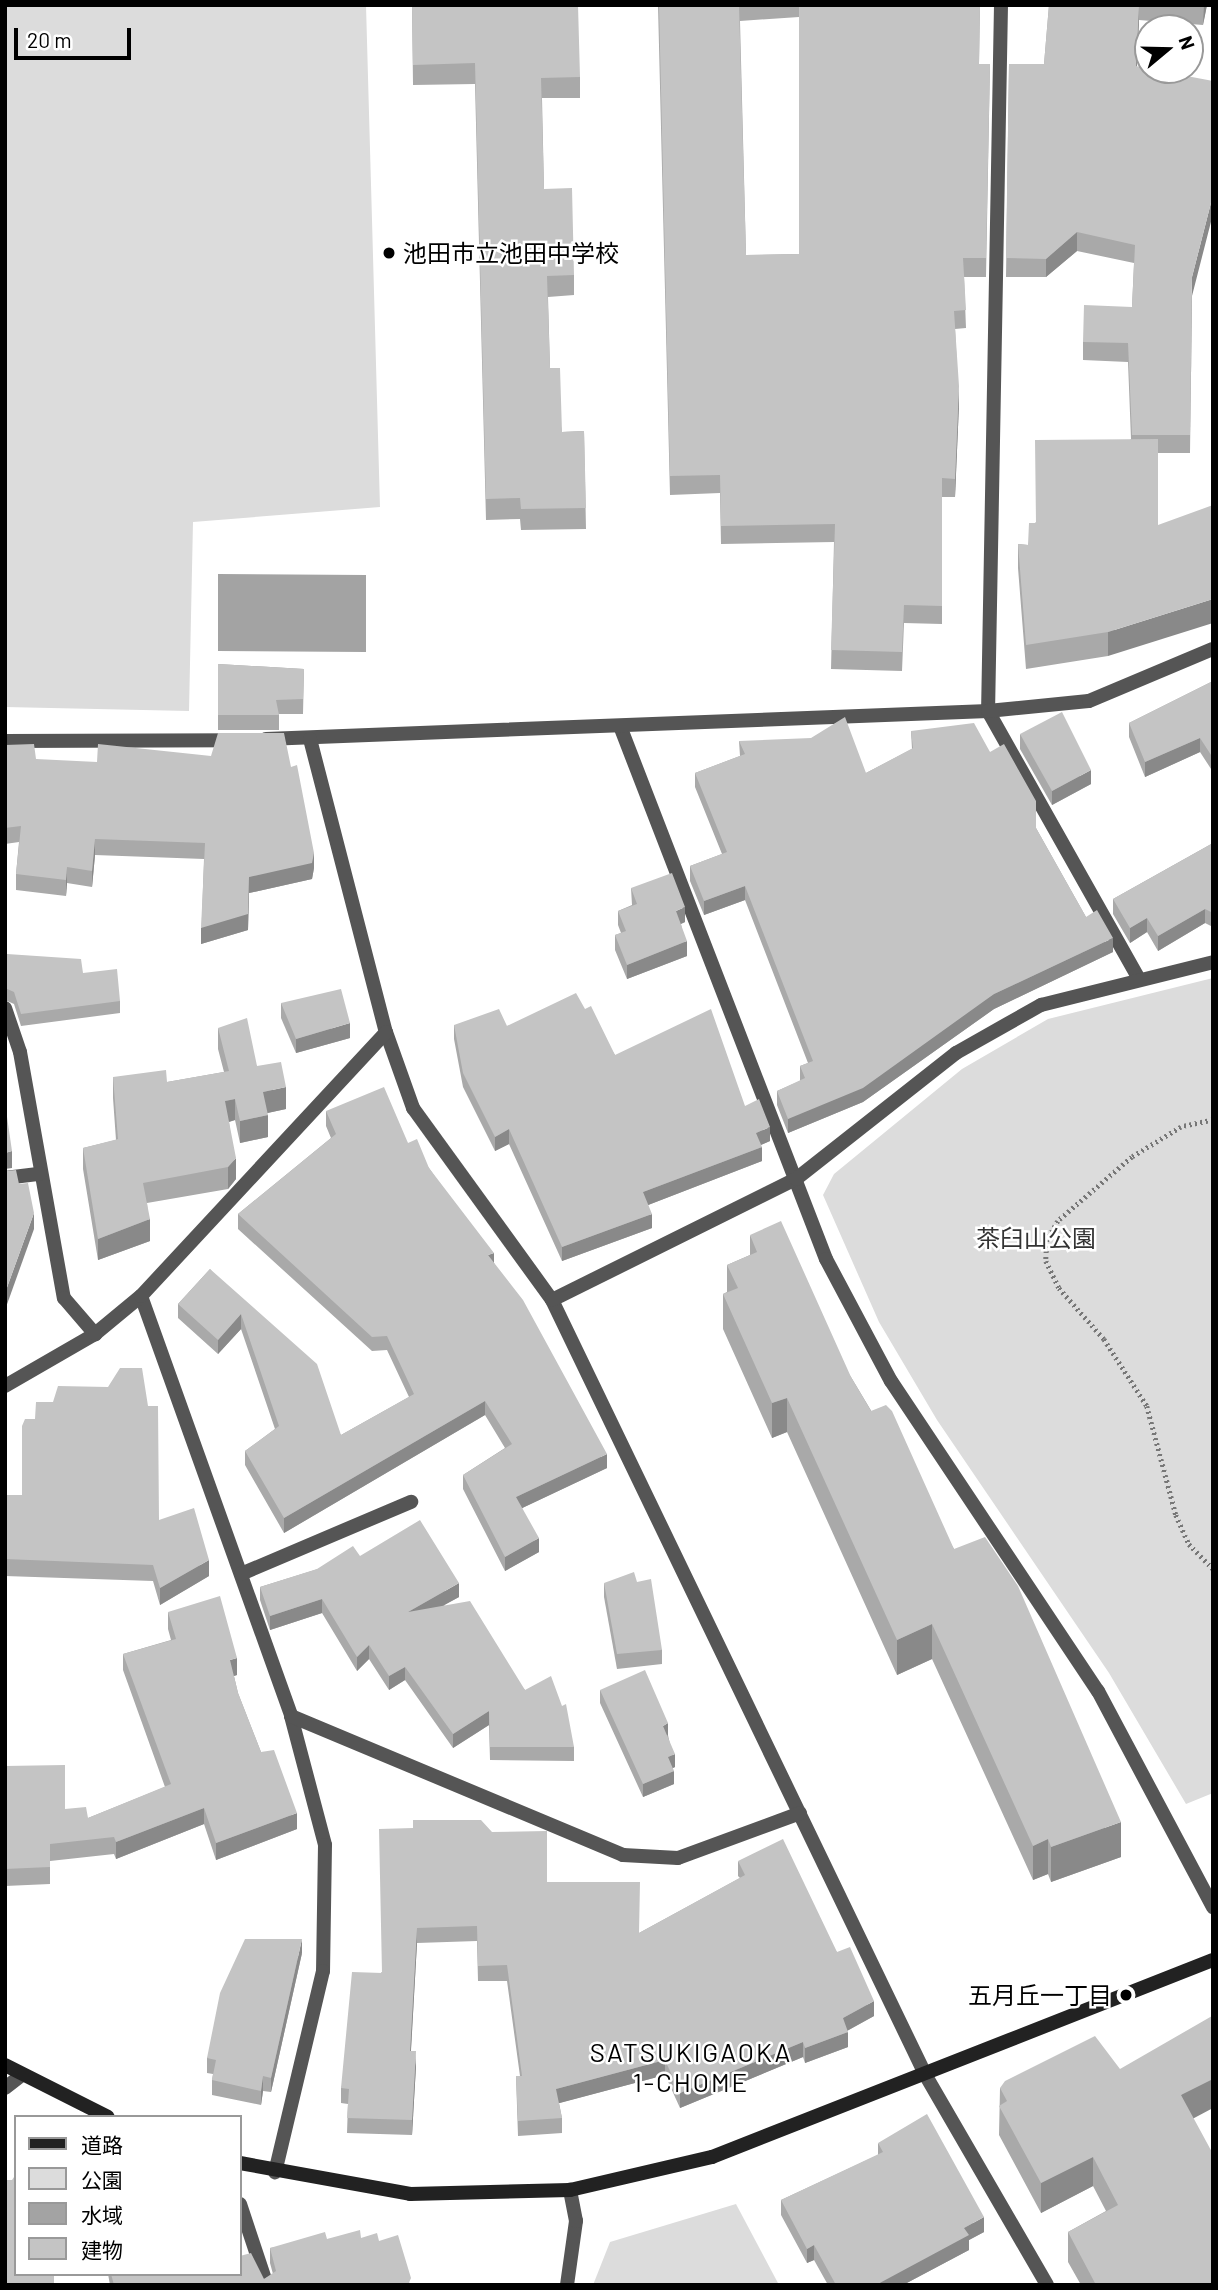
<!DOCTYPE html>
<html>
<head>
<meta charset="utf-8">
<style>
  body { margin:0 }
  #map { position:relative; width:1218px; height:2290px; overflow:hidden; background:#fff; font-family:Barlow,"Noto Sans JP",sans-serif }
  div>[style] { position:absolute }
  .green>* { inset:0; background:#dcdcdc }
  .water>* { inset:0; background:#a3a3a3 }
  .path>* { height:4.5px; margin-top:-2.25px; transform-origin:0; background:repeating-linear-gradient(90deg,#777 0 2px,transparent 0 5.5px) }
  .lane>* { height:14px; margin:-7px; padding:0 7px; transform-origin:7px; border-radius:7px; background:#555 }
  .street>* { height:14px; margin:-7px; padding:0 7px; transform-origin:7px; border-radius:7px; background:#555 }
  .secondary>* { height:14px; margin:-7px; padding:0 7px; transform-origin:7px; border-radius:7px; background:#222 }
  .wall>* { inset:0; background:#a9a9a9 }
  .shaded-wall>* { inset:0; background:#898989 }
  .building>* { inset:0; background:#c4c4c4 }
  .dots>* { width:19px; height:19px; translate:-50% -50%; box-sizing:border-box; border:4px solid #fff; border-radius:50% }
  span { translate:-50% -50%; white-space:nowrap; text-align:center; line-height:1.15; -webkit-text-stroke:5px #fff; paint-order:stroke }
  .poi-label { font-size:24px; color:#000 }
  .left { translate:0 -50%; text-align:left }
  .right { translate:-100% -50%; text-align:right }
  .park-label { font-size:24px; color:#333 }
  .neighbourhood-label { font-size:26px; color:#000; letter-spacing:2px }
  .frame { position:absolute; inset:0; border:7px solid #000; pointer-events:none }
  .legend { position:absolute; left:14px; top:2115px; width:228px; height:161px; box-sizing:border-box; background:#fff; border:2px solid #999; margin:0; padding:9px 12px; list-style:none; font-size:21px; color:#000 }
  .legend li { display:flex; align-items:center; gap:14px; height:35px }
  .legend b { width:35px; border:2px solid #999 }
  .north { position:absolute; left:1134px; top:14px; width:70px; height:70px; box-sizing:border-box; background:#fff; border:2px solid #999; border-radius:50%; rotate:71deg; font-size:19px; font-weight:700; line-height:28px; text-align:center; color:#000 }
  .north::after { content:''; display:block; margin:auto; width:24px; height:32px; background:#000; clip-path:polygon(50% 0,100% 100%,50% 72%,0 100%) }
  .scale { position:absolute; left:14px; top:28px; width:117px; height:32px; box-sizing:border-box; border:4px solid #000; border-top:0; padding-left:9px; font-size:21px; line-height:24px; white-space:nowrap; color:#000; -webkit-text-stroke:5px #fff; paint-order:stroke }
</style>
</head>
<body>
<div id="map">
  <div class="green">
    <i style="clip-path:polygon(5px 5px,366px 5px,380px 507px,193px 522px,189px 711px,5px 707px)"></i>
    <i style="clip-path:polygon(1213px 978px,1213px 1793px,1186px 1804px,1109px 1673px,937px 1420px,879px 1322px,823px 1195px,834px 1174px,962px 1069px,1048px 1019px)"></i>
    <i style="clip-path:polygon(736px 2204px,779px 2285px,593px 2285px,610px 2242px)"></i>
  </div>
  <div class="water">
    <i style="clip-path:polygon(218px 574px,366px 575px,366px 652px,218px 651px)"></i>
  </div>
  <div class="path">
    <i style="left:1213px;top:1120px;width:33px;rotate:168deg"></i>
    <i style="left:1181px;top:1127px;width:57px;rotate:148.5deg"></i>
    <i style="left:1132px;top:1157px;width:98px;rotate:139.1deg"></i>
    <i style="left:1058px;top:1221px;width:22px;rotate:120deg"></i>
    <i style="left:1047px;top:1240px;width:21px;rotate:93deg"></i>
    <i style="left:1046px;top:1261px;width:30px;rotate:64deg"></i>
    <i style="left:1059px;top:1288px;width:68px;rotate:48.6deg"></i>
    <i style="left:1104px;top:1339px;width:80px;rotate:57.3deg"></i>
    <i style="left:1147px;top:1406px;width:113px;rotate:75.1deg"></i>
    <i style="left:1176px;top:1515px;width:32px;rotate:66deg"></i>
    <i style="left:1189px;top:1544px;width:35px;rotate:46deg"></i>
  </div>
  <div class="lane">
    <i style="left:567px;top:2285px;width:65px;rotate:-82deg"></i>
    <i style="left:576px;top:2221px;width:32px;rotate:-101deg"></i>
  </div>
  <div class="street">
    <i style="left:1001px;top:5px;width:706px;rotate:91.05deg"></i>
    <i style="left:988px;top:711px;width:308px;rotate:60.6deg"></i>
    <i style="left:620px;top:726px;width:571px;rotate:68.87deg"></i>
    <i style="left:826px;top:1259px;width:138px;rotate:62deg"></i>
    <i style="left:891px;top:1381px;width:373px;rotate:56.3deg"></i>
    <i style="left:1098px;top:1691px;width:245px;rotate:62deg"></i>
    <i style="left:266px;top:739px;width:723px;rotate:-2.22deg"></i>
    <i style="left:988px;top:711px;width:101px;rotate:-5.7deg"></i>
    <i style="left:1089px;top:701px;width:134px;rotate:-22.8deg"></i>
    <i style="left:310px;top:739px;width:303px;rotate:75.5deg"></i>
    <i style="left:386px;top:1032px;width:81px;rotate:70.4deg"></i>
    <i style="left:413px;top:1108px;width:237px;rotate:54.1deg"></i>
    <i style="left:552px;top:1300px;width:861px;rotate:64.27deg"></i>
    <i style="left:926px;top:2076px;width:241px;rotate:59.9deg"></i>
    <i style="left:5px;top:741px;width:230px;rotate:-0.2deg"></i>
    <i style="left:5px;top:1008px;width:46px;rotate:71.2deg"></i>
    <i style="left:20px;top:1052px;width:250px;rotate:79.9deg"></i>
    <i style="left:64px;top:1298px;width:48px;rotate:49.3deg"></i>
    <i style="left:5px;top:1178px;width:35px;rotate:-7deg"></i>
    <i style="left:141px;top:1296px;width:446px;rotate:70.3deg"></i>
    <i style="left:291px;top:1716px;width:133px;rotate:75.2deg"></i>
    <i style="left:325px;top:1845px;width:126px;rotate:90.9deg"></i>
    <i style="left:323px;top:1971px;width:207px;rotate:103.4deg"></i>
    <i style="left:552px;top:1300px;width:272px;rotate:-26.4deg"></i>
    <i style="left:796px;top:1179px;width:204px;rotate:-38.2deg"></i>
    <i style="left:956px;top:1053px;width:98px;rotate:-29.5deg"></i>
    <i style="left:1041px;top:1005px;width:177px;rotate:-14deg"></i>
    <i style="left:5px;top:1386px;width:104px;rotate:-30deg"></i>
    <i style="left:95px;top:1334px;width:60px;rotate:-39.6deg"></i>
    <i style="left:141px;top:1296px;width:360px;rotate:-47.1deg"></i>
    <i style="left:241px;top:1574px;width:185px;rotate:-23deg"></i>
    <i style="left:291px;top:1716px;width:360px;rotate:22.7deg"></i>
    <i style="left:623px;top:1855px;width:55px;rotate:3.1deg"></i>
    <i style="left:678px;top:1858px;width:130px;rotate:-20.2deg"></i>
    <i style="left:5px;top:2088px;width:18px;rotate:-38deg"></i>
    <i style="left:240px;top:2204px;width:85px;rotate:71.6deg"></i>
  </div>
  <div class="secondary">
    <i style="left:5px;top:2065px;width:115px;rotate:26.8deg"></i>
    <i style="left:240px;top:2163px;width:173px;rotate:10.3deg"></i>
    <i style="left:410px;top:2194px;width:160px;rotate:-1.4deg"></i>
    <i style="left:570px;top:2190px;width:146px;rotate:-13.1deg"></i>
    <i style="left:712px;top:2157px;width:538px;rotate:-21.47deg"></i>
  </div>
  <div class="wall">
    <i style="clip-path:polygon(412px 5px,580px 77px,580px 98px,542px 98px,544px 189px,574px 275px,574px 295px,548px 297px,550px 368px,562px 432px,584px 431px,586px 529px,521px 530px,520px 519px,486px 520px,475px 84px,413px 85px)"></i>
    <i style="clip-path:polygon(evenodd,658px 5px,980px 5px,979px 64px,990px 64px,986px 277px,964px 277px,966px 328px,955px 329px,959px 404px,955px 497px,942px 497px,942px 624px,904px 623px,902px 671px,831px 669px,834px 542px,721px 544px,720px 493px,670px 495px,658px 5px,799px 17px,799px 254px,746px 255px,740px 21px,799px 17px)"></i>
    <i style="clip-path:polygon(1049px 5px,1207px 5px,1203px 25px,1139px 20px,1137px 67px,1192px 296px,1190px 453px,1158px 453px,1108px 656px,1026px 669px,1018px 568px,1018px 544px,1028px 545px,1035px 523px,1131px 439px,1128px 362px,1083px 360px,1083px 342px,1132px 307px,1134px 263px,1077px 251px,1046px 277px,1006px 277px,1009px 64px,1044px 64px)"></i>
    <i style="clip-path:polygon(218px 664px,304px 669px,303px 714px,279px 714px,279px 730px,218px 730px)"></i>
    <i style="clip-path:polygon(1213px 681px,1213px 772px,1200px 752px,1145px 777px,1129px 737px,1129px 723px)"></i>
    <i style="clip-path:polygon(911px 731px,990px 752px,1036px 828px,1086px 917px,1113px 952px,994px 1009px,863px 1102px,788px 1133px,777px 1105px,777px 1091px,800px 1081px,800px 1066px,808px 1063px,745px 900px,704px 915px,690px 881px,690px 866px,722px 854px,695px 787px,695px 773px,740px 756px,739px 741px,866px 773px,912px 749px)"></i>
    <i style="clip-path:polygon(1020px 734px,1091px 784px,1052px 805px,1020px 749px)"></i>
    <i style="clip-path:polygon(5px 745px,36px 759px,314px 868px,312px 879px,249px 893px,248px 930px,201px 944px,204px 859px,95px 855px,92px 887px,67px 883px,66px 896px,16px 890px,16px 874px,19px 842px,5px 844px)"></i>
    <i style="clip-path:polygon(1213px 843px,1213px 927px,1205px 923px,1158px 951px,1147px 932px,1130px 943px,1113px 914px,1113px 899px)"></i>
    <i style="clip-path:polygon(631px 888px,685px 922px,681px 924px,687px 956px,627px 979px,615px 950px,615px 935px,621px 933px,618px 925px,618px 911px,632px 905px)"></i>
    <i style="clip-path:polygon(5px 970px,83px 973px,120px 1001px,120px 1013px,21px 1026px,14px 1004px,5px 1000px)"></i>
    <i style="clip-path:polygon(281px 1003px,350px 1038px,296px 1053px,281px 1018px)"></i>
    <i style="clip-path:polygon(585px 1009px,615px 1055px,745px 1106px,770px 1141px,761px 1145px,762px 1161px,648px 1205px,652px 1228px,562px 1261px,509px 1144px,495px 1151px,463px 1087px,454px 1039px,454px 1025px,507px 1026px)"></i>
    <i style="clip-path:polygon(218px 1028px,257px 1066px,286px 1109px,267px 1113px,268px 1137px,240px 1143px,235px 1120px,229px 1122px,236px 1179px,228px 1189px,147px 1203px,150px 1241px,98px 1260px,83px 1169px,83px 1148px,116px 1140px,113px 1098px,113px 1077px,167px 1082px,224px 1072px,218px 1049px)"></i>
    <i style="clip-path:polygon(326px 1111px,408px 1143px,429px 1168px,494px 1263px,607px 1468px,522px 1508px,539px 1552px,505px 1571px,463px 1489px,463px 1475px,505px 1448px,485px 1415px,284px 1533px,245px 1465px,245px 1451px,275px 1429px,241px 1329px,218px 1354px,178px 1318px,178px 1304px,210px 1269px,341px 1435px,409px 1397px,387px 1350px,372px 1351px,238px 1229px,238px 1214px,331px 1138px,326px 1126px)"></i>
    <i style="clip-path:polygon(750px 1235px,851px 1377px,954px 1549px,1121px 1857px,1051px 1882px,1048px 1874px,1033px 1880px,932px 1659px,897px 1675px,787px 1432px,772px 1438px,723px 1329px,723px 1294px,727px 1292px,727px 1265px,750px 1255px)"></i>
    <i style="clip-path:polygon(5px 1495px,159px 1520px,209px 1576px,160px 1605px,153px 1581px,5px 1576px)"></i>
    <i style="clip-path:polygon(360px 1556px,459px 1597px,444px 1605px,525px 1690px,574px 1747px,574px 1761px,490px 1760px,489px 1725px,453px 1748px,405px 1680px,389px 1690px,369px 1659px,357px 1671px,322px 1613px,270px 1630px,260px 1600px,260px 1587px)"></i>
    <i style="clip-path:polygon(604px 1583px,662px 1650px,662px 1664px,617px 1669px,604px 1597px)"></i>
    <i style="clip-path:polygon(168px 1612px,237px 1675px,234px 1676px,238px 1693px,261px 1752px,297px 1829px,216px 1860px,204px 1824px,116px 1859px,114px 1854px,50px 1861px,50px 1884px,5px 1886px,5px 1766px,65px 1809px,88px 1818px,165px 1787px,123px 1670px,123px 1654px,171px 1640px,168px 1629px)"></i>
    <i style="clip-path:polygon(600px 1690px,668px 1735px,675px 1767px,673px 1768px,674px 1784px,643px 1797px,600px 1703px)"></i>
    <i style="clip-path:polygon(492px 1832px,547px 1882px,639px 1933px,740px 1878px,738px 1876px,738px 1861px,837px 1952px,874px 2016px,847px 2031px,848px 2047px,805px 2063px,803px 2057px,680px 2108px,665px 2075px,559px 2103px,562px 2118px,562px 2133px,518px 2136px,516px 2076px,520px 2076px,507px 1981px,478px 1981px,477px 1941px,417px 1943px,411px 2051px,416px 2066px,412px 2135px,347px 2133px,348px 2104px,341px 2103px,341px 2088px,381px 1973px)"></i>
    <i style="clip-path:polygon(302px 1953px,271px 2092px,263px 2091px,261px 2105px,212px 2095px,212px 2080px,213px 2074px,207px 2073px,207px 2058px)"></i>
    <i style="clip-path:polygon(1120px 2069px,1193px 2118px,1213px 2285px,1081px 2285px,1068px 2262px,1068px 2232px,1106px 2211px,1093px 2186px,1041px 2213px,999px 2135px,1000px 2088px)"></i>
    <i style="clip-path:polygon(878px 2143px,984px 2232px,969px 2240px,969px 2250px,903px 2285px,828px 2285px,814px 2260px,807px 2263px,781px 2215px,781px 2200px,878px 2155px)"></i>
    <i style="clip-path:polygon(361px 2238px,379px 2241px,411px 2285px,110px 2285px,108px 2274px,240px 2274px,264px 2279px,273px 2274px,270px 2263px,270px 2248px,327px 2239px)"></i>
  </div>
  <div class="shaded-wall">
    <i style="clip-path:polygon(1139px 5px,1139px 20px,1136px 85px,1136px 66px)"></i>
    <i style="clip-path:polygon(1204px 5px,1207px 5px,1203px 25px)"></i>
    <i style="clip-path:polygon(1213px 195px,1213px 214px,1192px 296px,1190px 453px,1192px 277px)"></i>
    <i style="clip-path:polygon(1077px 232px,1077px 251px,1046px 277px,1046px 259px)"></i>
    <i style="clip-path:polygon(959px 386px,959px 404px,955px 497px,955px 479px)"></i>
    <i style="clip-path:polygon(1213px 599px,1213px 623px,1108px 656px,1108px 632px)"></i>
    <i style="clip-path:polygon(1200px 738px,1200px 752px,1145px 777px,1145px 762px)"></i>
    <i style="clip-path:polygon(1091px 770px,1091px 784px,1052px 805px,1052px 791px)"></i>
    <i style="clip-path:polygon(95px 839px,95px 855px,92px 887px,92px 871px)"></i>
    <i style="clip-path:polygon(314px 853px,314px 868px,312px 879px,249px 893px,248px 930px,201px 944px,201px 928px,249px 877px)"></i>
    <i style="clip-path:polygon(67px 867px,67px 883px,66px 896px,66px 880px)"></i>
    <i style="clip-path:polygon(745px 886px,745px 900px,704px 915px,704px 901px)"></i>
    <i style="clip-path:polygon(685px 907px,685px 922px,676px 926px,676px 911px)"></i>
    <i style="clip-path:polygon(1205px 909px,1205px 923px,1158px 951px,1158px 936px)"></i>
    <i style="clip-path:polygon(1147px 918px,1147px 932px,1130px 943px,1130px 928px)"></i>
    <i style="clip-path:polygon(1113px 938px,1113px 952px,994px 1009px,863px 1102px,788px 1133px,788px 1119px,994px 994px)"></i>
    <i style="clip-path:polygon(687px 941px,687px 956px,627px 979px,627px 965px)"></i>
    <i style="clip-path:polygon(350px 1023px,350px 1038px,296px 1053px,296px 1039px)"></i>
    <i style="clip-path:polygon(286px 1087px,286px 1109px,263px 1114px,263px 1092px)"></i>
    <i style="clip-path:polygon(235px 1099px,235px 1120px,225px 1123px,225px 1101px)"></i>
    <i style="clip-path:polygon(268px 1115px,268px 1137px,240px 1143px,240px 1121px)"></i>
    <i style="clip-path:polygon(770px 1127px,770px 1141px,756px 1147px,756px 1133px)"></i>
    <i style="clip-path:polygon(509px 1129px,509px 1144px,495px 1151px,495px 1137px)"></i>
    <i style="clip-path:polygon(762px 1147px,762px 1161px,643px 1207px,643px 1192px)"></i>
    <i style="clip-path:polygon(12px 1151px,12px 1168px,5px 1169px,5px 1153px)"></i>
    <i style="clip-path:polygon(236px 1158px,236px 1179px,228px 1189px,228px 1167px)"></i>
    <i style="clip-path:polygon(34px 1213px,34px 1229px,5px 1310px,5px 1293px)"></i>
    <i style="clip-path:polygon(652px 1214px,652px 1228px,562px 1261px,562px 1247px)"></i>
    <i style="clip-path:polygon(150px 1219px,150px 1241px,98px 1260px,98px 1239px)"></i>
    <i style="clip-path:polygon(494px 1253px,494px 1267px,488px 1255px)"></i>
    <i style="clip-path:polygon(241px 1314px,241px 1329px,218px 1354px,218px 1340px)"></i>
    <i style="clip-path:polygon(787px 1398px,787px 1432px,772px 1438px,772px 1403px)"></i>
    <i style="clip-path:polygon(485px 1401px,485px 1415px,284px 1533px,284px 1518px)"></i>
    <i style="clip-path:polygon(607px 1454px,607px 1468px,516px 1511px,516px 1497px)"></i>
    <i style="clip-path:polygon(539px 1538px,539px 1552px,505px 1571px,505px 1557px)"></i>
    <i style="clip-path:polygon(209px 1560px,209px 1576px,160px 1605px,160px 1588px)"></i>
    <i style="clip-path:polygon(459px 1583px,459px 1597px,408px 1625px,408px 1612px)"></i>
    <i style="clip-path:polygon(322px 1599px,322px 1613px,270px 1630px,270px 1616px)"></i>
    <i style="clip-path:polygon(932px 1624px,932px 1659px,897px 1675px,897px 1640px)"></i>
    <i style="clip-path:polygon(369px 1645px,369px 1659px,357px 1671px,357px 1657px)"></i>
    <i style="clip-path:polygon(237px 1658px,237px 1675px,230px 1677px,230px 1660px)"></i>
    <i style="clip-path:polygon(405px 1667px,405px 1680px,389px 1690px,389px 1676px)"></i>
    <i style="clip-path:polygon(489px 1711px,489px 1725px,453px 1748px,453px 1734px)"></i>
    <i style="clip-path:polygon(668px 1723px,668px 1735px,663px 1738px,663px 1726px)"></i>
    <i style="clip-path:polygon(675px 1754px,675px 1767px,668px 1770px,668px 1757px)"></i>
    <i style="clip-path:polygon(674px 1771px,674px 1784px,643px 1797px,643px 1784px)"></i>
    <i style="clip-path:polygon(204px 1808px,204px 1824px,116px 1859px,116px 1842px)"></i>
    <i style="clip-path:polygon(297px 1813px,297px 1829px,216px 1860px,216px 1843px)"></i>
    <i style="clip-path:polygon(1121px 1822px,1121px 1857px,1051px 1882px,1051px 1847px)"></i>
    <i style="clip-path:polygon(1048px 1839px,1048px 1874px,1033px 1880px,1033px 1846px)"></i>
    <i style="clip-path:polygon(417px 1928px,417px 1943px,410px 2066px,410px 2051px)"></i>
    <i style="clip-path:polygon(302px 1939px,302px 1953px,271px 2092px,271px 2078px)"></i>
    <i style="clip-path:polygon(874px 2001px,874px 2016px,843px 2033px,843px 2018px)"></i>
    <i style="clip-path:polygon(1212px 2016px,1211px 2080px,1213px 2079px,1213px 2108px,1181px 2125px,1181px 2095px)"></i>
    <i style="clip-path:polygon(848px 2032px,848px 2047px,805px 2063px,805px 2048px)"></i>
    <i style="clip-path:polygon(803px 2042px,803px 2057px,680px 2108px,680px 2093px)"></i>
    <i style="clip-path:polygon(416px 2051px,416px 2066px,412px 2135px,412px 2120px)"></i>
    <i style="clip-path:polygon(665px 2060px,665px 2075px,556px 2104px,556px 2089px)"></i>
    <i style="clip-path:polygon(263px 2076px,263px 2091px,261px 2105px,261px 2091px)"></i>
    <i style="clip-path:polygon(1093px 2157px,1093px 2186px,1041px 2213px,1041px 2183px)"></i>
    <i style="clip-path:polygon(984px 2217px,984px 2232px,969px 2240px,969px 2250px,903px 2285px,876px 2285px,964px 2228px)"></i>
    <i style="clip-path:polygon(814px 2245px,814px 2260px,807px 2263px,807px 2249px)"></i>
  </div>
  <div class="building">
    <i style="clip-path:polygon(412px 5px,578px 5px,580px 77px,541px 78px,544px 189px,572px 188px,574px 275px,547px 276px,550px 368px,560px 368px,562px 432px,584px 431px,586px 508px,521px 509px,520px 498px,486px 499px,475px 63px,413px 65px)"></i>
    <i style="clip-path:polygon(659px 5px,739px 5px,746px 255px,799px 254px,799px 5px,980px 5px,979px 64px,990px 64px,986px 258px,963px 258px,966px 310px,954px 311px,959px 386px,955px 479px,942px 478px,942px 606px,904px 605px,902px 652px,831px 650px,835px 524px,721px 526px,720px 475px,670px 476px)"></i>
    <i style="clip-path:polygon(1049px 5px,1139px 5px,1136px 66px,1148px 69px,1148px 70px,1155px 70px,1213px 81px,1213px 195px,1192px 277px,1190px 435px,1132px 435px,1128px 343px,1083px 342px,1084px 305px,1132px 307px,1135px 245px,1077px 232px,1046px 259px,1006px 258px,1009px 64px,1044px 64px)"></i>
    <i style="clip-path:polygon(1158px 439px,1158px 525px,1213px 505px,1213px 599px,1108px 632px,1026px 645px,1018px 544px,1028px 545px,1029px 523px,1036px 523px,1035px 440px)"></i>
    <i style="clip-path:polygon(218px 664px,304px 669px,303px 699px,276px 700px,279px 715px,218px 715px)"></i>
    <i style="clip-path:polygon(1213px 681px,1213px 758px,1200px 738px,1145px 762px,1129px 723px)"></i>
    <i style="clip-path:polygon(1062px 712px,1091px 770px,1052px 791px,1020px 734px)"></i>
    <i style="clip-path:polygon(845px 717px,866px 773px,913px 748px,911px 731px,974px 723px,990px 752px,1004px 744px,1036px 801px,1036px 828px,1086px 917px,1097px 910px,1113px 938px,994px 994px,863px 1088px,788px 1119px,777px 1091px,805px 1078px,800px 1066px,813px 1061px,745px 886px,704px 901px,690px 866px,727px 852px,695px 773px,745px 754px,739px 741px,811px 738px)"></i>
    <i style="clip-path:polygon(218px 733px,284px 733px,291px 767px,297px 765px,314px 853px,312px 863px,249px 877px,248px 914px,201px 928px,205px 843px,95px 839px,92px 871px,67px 867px,66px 880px,16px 874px,21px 826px,5px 828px,5px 745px,34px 744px,36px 759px,97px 762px,98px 744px,211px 756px)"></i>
    <i style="clip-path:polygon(1213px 843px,1213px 913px,1205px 909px,1158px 936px,1147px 918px,1130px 928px,1113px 899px)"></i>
    <i style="clip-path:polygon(672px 873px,685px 907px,676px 911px,687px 941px,627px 965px,615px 935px,626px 931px,618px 911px,637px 904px,631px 888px)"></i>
    <i style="clip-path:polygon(7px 954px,81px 959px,83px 973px,117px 969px,120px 1001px,21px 1014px,14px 992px,5px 988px,5px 970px)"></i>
    <i style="clip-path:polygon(341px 989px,350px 1023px,296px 1039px,281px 1003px)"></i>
    <i style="clip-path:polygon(576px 993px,585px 1009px,591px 1006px,615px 1055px,711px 1009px,745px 1106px,759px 1099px,770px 1127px,756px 1133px,762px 1147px,643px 1192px,652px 1214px,562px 1247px,509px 1129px,495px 1137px,463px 1073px,454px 1025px,499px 1009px,507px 1026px)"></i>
    <i style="clip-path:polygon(247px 1018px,257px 1066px,281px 1062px,286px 1087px,263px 1092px,268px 1115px,240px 1121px,235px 1099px,225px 1101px,236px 1158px,228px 1167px,143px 1183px,150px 1219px,98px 1239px,83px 1148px,118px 1139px,113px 1077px,166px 1070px,167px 1082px,229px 1071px,218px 1028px)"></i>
    <i style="clip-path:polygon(384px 1087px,408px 1143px,417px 1139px,429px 1168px,494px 1253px,488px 1255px,523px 1300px,607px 1454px,516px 1497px,539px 1538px,505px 1557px,463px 1475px,512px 1444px,485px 1401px,284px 1518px,245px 1451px,279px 1426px,241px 1314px,218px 1340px,178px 1304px,210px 1269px,317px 1364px,341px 1435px,414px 1394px,387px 1336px,372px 1337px,238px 1214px,336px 1134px,326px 1111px)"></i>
    <i style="clip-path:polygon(5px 1103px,12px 1151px,5px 1153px)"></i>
    <i style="clip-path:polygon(16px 1170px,19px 1184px,28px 1183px,34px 1213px,5px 1293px,5px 1171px)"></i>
    <i style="clip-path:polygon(781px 1221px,851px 1377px,871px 1411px,886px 1405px,892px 1411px,954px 1549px,985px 1537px,1018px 1586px,1121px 1822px,1051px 1847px,1048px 1839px,1033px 1846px,932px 1624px,897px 1640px,787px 1398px,772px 1403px,723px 1294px,738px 1288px,727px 1265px,757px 1252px,750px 1235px)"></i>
    <i style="clip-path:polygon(120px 1368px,142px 1368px,148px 1406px,158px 1406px,159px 1520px,194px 1508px,209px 1560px,160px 1588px,153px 1565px,5px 1559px,5px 1495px,22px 1495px,22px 1426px,25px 1419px,35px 1419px,36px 1402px,53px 1402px,58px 1386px,108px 1387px)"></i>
    <i style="clip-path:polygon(420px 1520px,459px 1583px,408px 1612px,470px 1601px,525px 1690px,551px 1676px,562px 1706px,566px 1704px,574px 1747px,490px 1747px,489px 1711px,453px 1734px,405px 1667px,389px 1676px,369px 1645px,357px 1657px,322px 1599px,270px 1616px,260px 1587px,317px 1569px,353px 1546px,360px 1556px)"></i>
    <i style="clip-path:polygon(634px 1572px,637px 1582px,651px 1579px,662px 1650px,617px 1654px,604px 1583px)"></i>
    <i style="clip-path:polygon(220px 1596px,237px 1658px,230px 1660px,238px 1693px,261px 1752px,274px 1750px,297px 1813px,216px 1843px,204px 1808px,116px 1842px,114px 1837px,50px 1844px,50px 1867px,5px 1869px,5px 1766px,65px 1765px,65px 1809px,86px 1807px,88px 1818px,171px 1784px,123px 1654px,176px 1639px,168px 1612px)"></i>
    <i style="clip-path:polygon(645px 1670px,668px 1723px,663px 1726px,675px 1754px,668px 1757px,674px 1771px,643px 1784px,600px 1690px)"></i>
    <i style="clip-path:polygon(413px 1820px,481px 1820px,492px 1832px,547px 1831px,547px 1882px,640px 1882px,639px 1933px,745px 1875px,738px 1861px,783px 1839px,837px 1952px,850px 1947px,874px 2001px,843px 2018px,848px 2032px,805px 2048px,803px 2042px,680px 2093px,665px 2060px,556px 2089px,562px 2118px,518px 2121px,516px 2076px,522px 2076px,507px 1965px,478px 1966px,477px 1926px,417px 1928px,410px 2051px,416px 2051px,412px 2120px,347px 2118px,349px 2089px,341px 2088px,352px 1972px,382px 1973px,379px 1829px,413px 1828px)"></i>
    <i style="clip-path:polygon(245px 1939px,302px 1939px,271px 2078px,263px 2076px,261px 2091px,212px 2080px,216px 2060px,207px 2058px,220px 1993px)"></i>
    <i style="clip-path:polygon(1212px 2016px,1211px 2051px,1213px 2056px,1213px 2079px,1181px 2095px,1213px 2154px,1213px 2285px,1096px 2285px,1068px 2232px,1118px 2205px,1093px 2157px,1041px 2183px,999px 2106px,1007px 2101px,1000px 2088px,1005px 2081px,1095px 2036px,1120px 2069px)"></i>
    <i style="clip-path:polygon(927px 2114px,984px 2217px,964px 2228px,969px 2235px,876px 2285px,836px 2285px,814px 2245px,807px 2249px,781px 2200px,883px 2152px,878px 2143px)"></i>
    <i style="clip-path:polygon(16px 2174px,16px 2274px,54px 2274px,54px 2285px,5px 2285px,5px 2180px,12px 2180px)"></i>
    <i style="clip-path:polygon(360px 2230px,361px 2238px,377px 2233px,379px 2241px,398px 2235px,411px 2278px,408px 2285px,341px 2285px,341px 2284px,337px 2285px,114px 2285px,111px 2274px,240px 2274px,240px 2256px,251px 2253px,264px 2279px,276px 2271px,270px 2248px,325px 2232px,327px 2239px)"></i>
  </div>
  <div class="dots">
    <i style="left:389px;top:253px;background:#000"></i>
    <i style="left:1126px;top:1995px;background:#000"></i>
  </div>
  <div class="poi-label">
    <span class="left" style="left:403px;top:253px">池田市立池田中学校</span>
    <span class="right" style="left:1112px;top:1995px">五月丘一丁目</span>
  </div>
  <div class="park-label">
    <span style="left:1036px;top:1238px">茶臼山公園</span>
  </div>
  <div class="neighbourhood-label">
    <span style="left:691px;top:2067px">SATSUKIGAOKA<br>1-CHOME</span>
  </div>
  <div class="frame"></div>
  <ul class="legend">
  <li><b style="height:9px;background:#222"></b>道路</li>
  <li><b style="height:19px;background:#dcdcdc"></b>公園</li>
  <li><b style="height:19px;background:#a3a3a3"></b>水域</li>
  <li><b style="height:19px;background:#c4c4c4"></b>建物</li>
  </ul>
  <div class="north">N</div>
  <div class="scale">20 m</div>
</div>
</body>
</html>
